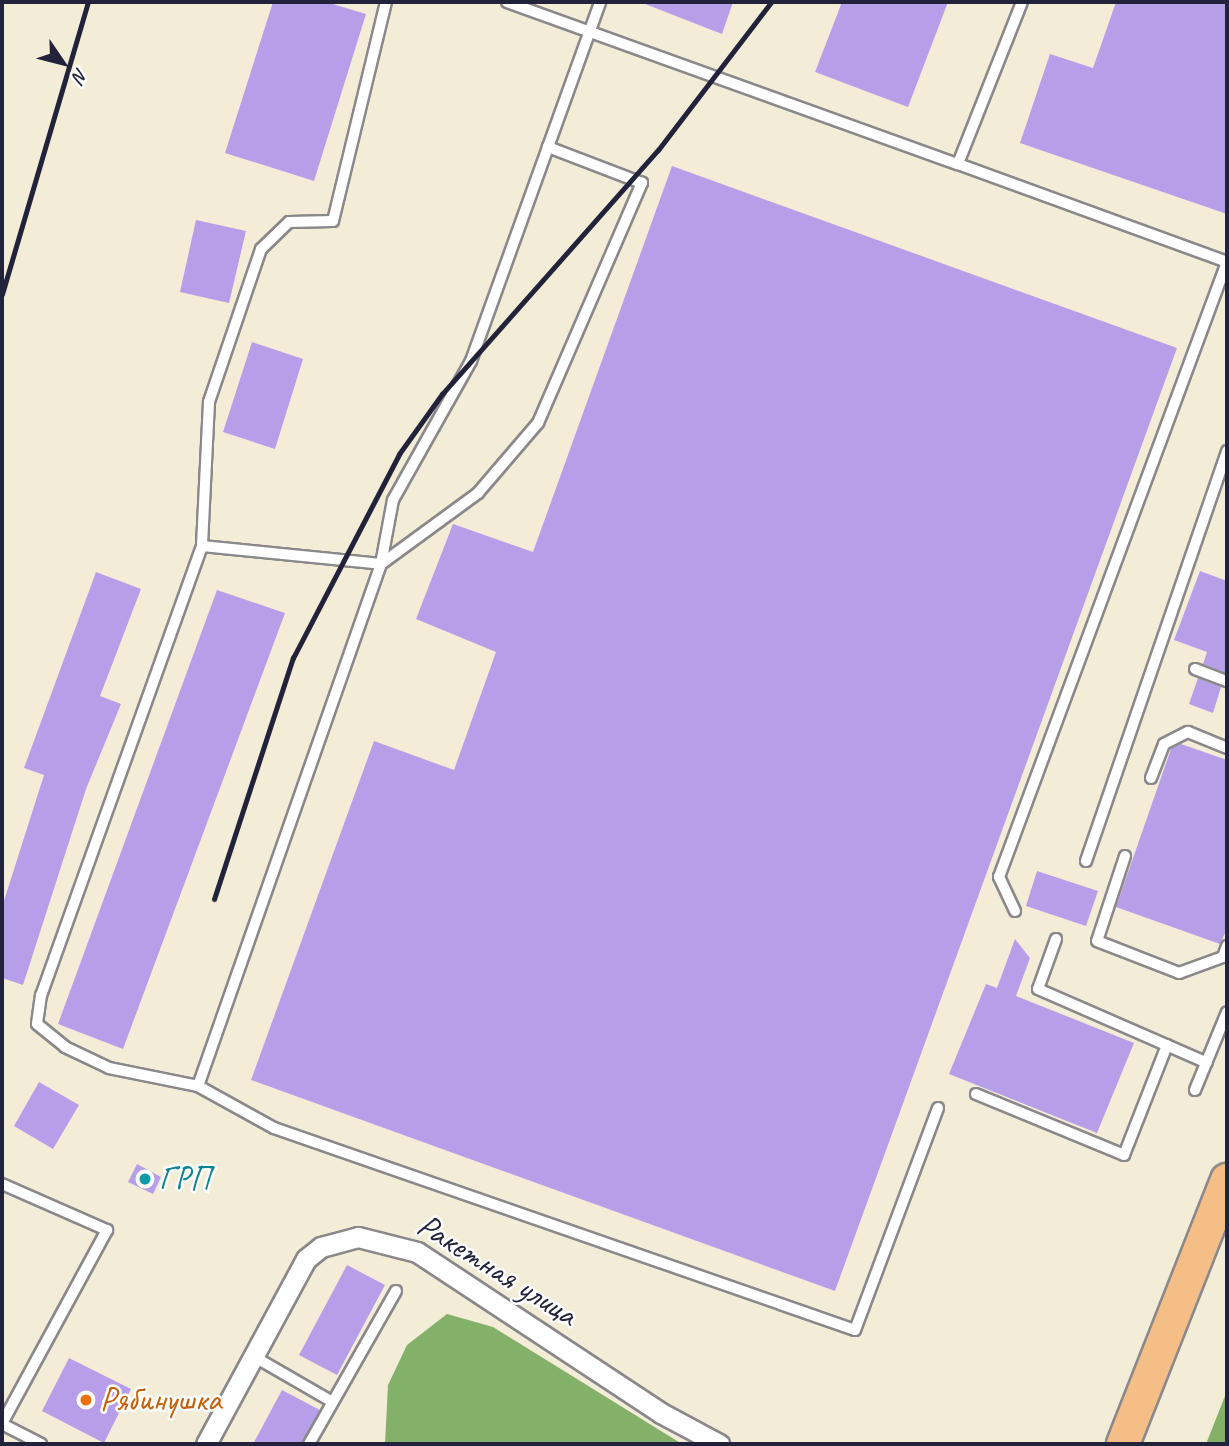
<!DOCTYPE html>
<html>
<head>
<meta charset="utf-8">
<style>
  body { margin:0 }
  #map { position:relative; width:1229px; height:1446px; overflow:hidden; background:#f3edd8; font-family:Caveat,sans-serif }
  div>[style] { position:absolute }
  .forest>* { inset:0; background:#84b169 }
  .building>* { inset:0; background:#b79ee8 }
  .roads { filter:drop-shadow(2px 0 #8a888a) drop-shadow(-2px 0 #8a888a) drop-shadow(0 2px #8a888a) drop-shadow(0 -2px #8a888a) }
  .service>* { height:10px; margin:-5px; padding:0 5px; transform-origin:5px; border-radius:5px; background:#fff }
  .minor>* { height:19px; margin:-9.5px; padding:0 9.5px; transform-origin:9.5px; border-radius:9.5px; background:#fff }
  .primary>* { height:32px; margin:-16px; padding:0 16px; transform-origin:16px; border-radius:16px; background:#f6be87 }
  .rail>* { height:5px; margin:-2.5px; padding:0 2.5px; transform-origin:2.5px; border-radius:2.5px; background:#22223b }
  .dots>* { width:19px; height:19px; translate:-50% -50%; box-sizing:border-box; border:4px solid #fff; border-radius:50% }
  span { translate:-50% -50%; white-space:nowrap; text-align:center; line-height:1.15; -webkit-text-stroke:5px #fff; paint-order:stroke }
  .culture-label { font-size:33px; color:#0d838f }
  .left { translate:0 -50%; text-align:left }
  .street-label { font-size:33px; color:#22223b }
  .food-label { font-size:33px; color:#c56008 }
  .frame { position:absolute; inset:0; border:4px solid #22223b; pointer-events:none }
  .north { position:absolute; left:28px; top:28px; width:70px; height:70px; -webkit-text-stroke:5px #fff; paint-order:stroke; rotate:125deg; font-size:19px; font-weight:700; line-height:28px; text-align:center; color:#22223b }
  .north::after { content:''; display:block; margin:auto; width:24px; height:32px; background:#22223b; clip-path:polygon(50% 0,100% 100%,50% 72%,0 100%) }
</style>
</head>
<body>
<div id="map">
  <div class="forest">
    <i style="clip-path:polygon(447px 1314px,493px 1327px,682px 1444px,385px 1444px,388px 1385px,407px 1345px)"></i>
    <i style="clip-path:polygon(1227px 1391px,1227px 1444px,1206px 1444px)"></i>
  </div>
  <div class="building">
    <i style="clip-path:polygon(273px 2px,326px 2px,366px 14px,314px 181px,225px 153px)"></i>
    <i style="clip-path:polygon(640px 2px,733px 2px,722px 34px)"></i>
    <i style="clip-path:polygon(842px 2px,948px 2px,908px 107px,815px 72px)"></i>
    <i style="clip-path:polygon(1116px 2px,1227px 2px,1227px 214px,1020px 143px,1050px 54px,1093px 68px)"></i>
    <i style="clip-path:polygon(672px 166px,1177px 348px,835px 1291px,251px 1080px,374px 741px,454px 770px,496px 652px,416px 619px,453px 524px,533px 552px)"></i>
    <i style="clip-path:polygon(196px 220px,246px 231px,229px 303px,180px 292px)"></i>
    <i style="clip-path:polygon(252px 342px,303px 359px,275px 449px,223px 432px)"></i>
    <i style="clip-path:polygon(1200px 571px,1227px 581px,1226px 673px,1203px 664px,1207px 652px,1174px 640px)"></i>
    <i style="clip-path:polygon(96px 572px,141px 589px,100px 696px,121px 704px,86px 789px,23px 985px,2px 978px,2px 907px,44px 775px,24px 768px)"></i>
    <i style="clip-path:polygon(217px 590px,285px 613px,123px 1049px,58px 1024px)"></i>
    <i style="clip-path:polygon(1198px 678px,1221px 687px,1213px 713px,1189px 704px)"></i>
    <i style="clip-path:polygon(1181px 744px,1227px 760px,1227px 929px,1220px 944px,1116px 907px,1171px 749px)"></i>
    <i style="clip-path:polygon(1037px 871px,1098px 891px,1086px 926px,1026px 906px)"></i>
    <i style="clip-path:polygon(1015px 939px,1030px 958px,1016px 996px,1134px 1043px,1097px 1133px,949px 1074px,986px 984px,997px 988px)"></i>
    <i style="clip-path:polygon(39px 1082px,79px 1105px,53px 1149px,14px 1126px)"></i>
    <i style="clip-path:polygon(137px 1164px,161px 1177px,153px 1194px,128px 1182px)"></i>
    <i style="clip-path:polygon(347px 1265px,385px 1285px,337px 1375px,299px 1355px)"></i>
    <i style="clip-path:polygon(69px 1358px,131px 1389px,104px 1443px,42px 1411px)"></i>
    <i style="clip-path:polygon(282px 1390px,320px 1410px,317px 1415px,301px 1444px,253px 1444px)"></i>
  </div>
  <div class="roads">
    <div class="service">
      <i style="left:386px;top:2px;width:225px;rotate:103.6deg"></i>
      <i style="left:333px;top:221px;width:44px;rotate:178.7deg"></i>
      <i style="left:289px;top:222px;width:39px;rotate:136deg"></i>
      <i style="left:261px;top:249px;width:162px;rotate:108.8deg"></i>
      <i style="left:209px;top:402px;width:144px;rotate:92.8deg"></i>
      <i style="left:202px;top:546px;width:180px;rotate:5.7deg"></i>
      <i style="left:381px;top:564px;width:65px;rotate:-79.4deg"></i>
      <i style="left:393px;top:500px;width:159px;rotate:-60.7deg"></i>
      <i style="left:471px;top:361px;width:381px;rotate:-70.2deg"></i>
      <i style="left:507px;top:2px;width:479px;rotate:19.8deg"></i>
      <i style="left:1022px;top:2px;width:174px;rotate:111.6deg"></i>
      <i style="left:958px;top:164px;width:286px;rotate:20deg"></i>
      <i style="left:202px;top:546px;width:477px;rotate:109.7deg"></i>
      <i style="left:41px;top:995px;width:29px;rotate:98deg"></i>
      <i style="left:37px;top:1024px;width:36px;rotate:39deg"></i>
      <i style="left:65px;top:1047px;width:49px;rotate:25.5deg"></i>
      <i style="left:109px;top:1068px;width:91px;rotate:11.4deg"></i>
      <i style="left:198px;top:1086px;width:87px;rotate:28.9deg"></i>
      <i style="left:274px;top:1128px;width:615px;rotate:19.17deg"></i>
      <i style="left:855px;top:1330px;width:237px;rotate:-69.5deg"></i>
      <i style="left:1195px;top:669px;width:34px;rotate:21deg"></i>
      <i style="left:1151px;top:778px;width:36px;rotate:-69deg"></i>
      <i style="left:1164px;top:744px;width:27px;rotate:-27deg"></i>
      <i style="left:1188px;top:732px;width:42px;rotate:22.3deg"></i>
      <i style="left:1125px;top:856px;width:89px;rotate:108.2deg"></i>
      <i style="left:1097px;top:941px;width:88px;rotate:21.3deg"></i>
      <i style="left:1179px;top:973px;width:47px;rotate:-20deg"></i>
      <i style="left:1223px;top:957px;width:12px;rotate:-70deg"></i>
      <i style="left:1086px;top:861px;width:434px;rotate:-71deg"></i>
      <i style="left:1015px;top:911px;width:38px;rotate:-115deg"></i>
      <i style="left:999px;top:877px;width:656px;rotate:-69.66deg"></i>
      <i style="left:1056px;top:939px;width:53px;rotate:109.8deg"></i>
      <i style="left:1038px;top:989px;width:184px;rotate:23.6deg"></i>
      <i style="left:198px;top:1086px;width:553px;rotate:-70.68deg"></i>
      <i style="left:381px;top:564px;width:120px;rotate:-36.2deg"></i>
      <i style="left:478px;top:493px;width:92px;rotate:-49.4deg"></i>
      <i style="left:538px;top:423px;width:262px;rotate:-66.6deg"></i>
      <i style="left:642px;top:183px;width:101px;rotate:-159deg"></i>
      <i style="left:1195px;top:1090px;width:84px;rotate:-67.7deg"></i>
      <i style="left:976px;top:1094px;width:160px;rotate:22.4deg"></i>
      <i style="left:1124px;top:1155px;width:118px;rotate:-68.6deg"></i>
      <i style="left:2px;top:1184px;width:115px;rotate:23.7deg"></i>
      <i style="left:107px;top:1230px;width:220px;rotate:118.5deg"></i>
      <i style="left:253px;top:1356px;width:90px;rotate:30deg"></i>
      <i style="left:2px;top:1424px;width:44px;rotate:27.1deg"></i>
      <i style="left:309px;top:1444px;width:176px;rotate:-60.4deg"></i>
    </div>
    <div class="minor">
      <i style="left:206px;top:1444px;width:210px;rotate:-61.6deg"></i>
      <i style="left:306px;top:1259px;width:19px;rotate:-39deg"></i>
      <i style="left:321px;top:1247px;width:38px;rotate:-15deg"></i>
      <i style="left:358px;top:1237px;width:61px;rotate:14.3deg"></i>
      <i style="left:417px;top:1252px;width:292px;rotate:33.4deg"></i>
      <i style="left:661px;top:1413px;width:66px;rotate:28.1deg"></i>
    </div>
    <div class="primary">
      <i style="left:1123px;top:1444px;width:284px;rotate:-68.5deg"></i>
    </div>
  </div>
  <div class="rail">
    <i style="left:2px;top:294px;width:304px;rotate:-73.6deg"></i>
    <i style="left:214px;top:899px;width:254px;rotate:-71.9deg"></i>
    <i style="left:293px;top:658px;width:230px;rotate:-62.5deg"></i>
    <i style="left:399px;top:454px;width:74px;rotate:-54.4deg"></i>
    <i style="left:442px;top:394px;width:326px;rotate:-48.5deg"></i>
    <i style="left:658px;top:150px;width:186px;rotate:-52.6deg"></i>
  </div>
  <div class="dots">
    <i style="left:145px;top:1179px;background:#0f9aa8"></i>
    <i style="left:86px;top:1400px;background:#e8710a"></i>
  </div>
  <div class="culture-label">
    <span class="left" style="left:159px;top:1179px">ГРП</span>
  </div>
  <div class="street-label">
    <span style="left:497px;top:1270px;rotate:32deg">Ракетная улица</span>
  </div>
  <div class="food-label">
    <span class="left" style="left:100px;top:1400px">Рябинушка</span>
  </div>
  <div class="frame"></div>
  <div class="north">N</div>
</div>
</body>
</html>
